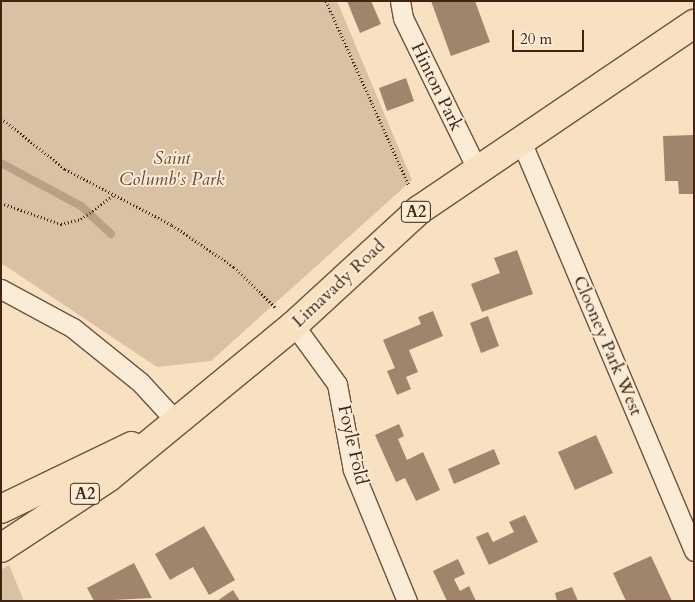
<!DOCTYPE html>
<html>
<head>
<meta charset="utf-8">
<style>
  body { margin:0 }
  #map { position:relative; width:695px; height:602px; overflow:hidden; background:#f8e1c0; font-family:Cardo,serif }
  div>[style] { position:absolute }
  .green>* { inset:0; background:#d9c1a3 }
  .stream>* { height:8px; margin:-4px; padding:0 4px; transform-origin:4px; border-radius:4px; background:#baa085 }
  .building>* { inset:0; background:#a0856d }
  .path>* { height:3px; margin-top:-1.5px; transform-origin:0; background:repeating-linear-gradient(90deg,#412213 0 1px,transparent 0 3.5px) }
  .roads { filter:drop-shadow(1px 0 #6f523e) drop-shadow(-1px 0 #6f523e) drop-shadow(0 1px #6f523e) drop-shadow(0 -1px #6f523e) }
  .street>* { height:19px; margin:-9.5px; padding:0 9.5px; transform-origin:9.5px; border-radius:9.5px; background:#faecd6 }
  .highway>* { height:28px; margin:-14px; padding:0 14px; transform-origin:14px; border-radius:14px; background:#f8e1c0 }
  span { translate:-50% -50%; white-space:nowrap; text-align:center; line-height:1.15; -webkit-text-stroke:4px #faecd6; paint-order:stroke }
  .shield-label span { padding:1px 4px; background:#faecd6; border:1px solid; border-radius:4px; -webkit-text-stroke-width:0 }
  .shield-label { font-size:16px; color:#412213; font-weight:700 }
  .street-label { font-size:18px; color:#412213 }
  .park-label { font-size:18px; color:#674a37; font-style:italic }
  .frame { position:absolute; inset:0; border:2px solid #412213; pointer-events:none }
  .scale { position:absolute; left:512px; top:30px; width:72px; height:22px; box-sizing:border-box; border:2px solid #412213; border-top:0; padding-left:6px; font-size:15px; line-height:18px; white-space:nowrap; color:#412213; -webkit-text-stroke:4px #faecd6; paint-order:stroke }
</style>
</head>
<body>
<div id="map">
  <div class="green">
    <i style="clip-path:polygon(1px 1px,337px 1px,412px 180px,211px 361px,157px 367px,1px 263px)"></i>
    <i style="clip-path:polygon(9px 565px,24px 601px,1px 601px,1px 570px)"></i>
  </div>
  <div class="stream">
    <i style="left:1px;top:163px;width:91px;rotate:28.3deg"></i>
    <i style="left:81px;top:206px;width:41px;rotate:43deg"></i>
  </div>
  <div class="building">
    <i style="clip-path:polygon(347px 1px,371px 1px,381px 24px,360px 33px)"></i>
    <i style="clip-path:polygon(431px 1px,475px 1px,490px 42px,451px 56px)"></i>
    <i style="clip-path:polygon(406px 78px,414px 101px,387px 111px,379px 88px)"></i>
    <i style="clip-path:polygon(694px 135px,694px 194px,679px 194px,678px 181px,665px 181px,663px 136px)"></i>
    <i style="clip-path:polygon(517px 250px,533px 294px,482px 312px,471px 284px,500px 273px,494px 258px)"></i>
    <i style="clip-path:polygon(433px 311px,443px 336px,409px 350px,418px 372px,406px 377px,411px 389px,397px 395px,387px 371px,395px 368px,383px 340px,421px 324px,418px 317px)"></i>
    <i style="clip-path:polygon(488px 316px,499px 346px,481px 353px,470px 323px)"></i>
    <i style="clip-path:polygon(399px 424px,404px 436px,398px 439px,407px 460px,423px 452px,440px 490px,416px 501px,405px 478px,396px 482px,375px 435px)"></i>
    <i style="clip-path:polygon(596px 435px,613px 473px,575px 490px,558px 452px)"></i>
    <i style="clip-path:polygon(494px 449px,500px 464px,454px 484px,448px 469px)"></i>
    <i style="clip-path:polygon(525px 515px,538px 542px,489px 565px,476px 537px,488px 532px,493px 542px,514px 532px,509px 522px)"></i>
    <i style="clip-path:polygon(204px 526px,235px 580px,209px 595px,193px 567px,170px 580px,155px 554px)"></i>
    <i style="clip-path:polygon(651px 556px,672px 601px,626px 601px,613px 573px)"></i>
    <i style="clip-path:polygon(458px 559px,465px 574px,454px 579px,460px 591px,469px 586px,476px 601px,447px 601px,433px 571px)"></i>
    <i style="clip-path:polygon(134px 563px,152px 598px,94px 601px,87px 588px)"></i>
    <i style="clip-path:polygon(572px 587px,578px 601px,557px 601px,555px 593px)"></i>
    <i style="clip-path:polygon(233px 590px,240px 601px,217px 601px)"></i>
  </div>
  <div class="path">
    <i style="left:326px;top:1px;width:203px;rotate:65.8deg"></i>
    <i style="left:1px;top:118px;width:82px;rotate:38.6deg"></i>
    <i style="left:65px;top:169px;width:121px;rotate:27.6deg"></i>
    <i style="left:172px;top:225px;width:75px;rotate:34.1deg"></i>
    <i style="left:234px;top:267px;width:59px;rotate:44.3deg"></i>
    <i style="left:1px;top:203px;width:64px;rotate:19.3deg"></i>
    <i style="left:61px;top:224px;width:21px;rotate:-14deg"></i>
    <i style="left:81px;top:219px;width:41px;rotate:-36deg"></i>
  </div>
  <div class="roads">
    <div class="street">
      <i style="left:400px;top:1px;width:17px;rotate:80deg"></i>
      <i style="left:403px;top:18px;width:170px;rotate:63.9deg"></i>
      <i style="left:521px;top:141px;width:445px;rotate:67.1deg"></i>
      <i style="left:1px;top:289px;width:82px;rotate:28.4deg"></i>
      <i style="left:73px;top:328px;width:86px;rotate:38.9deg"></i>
      <i style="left:140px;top:382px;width:53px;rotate:47.3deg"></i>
      <i style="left:294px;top:325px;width:73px;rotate:53.9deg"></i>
      <i style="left:337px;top:384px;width:87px;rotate:79.5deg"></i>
      <i style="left:353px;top:470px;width:142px;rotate:67.6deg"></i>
    </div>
    <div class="highway">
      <i style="left:1px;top:509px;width:145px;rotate:-25.7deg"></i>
      <i style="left:1px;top:548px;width:129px;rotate:-33.3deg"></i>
      <i style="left:109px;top:477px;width:239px;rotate:-39.4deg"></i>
      <i style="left:294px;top:325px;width:170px;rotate:-42.6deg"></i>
      <i style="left:419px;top:210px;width:332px;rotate:-34.1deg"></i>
    </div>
  </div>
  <div class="shield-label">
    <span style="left:416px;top:212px">A2</span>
    <span style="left:85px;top:494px">A2</span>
  </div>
  <div class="street-label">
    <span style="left:436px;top:87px;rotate:64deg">Hinton Park</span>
    <span style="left:339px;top:284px;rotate:-43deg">Limavady Road</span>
    <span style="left:607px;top:346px;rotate:67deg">Clooney Park West</span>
    <span style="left:352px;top:445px;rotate:77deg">Foyle Fold</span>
  </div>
  <div class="park-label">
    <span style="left:172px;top:170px">Saint<br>Columb's Park</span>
  </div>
  <div class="frame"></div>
  <div class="scale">20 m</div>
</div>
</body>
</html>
